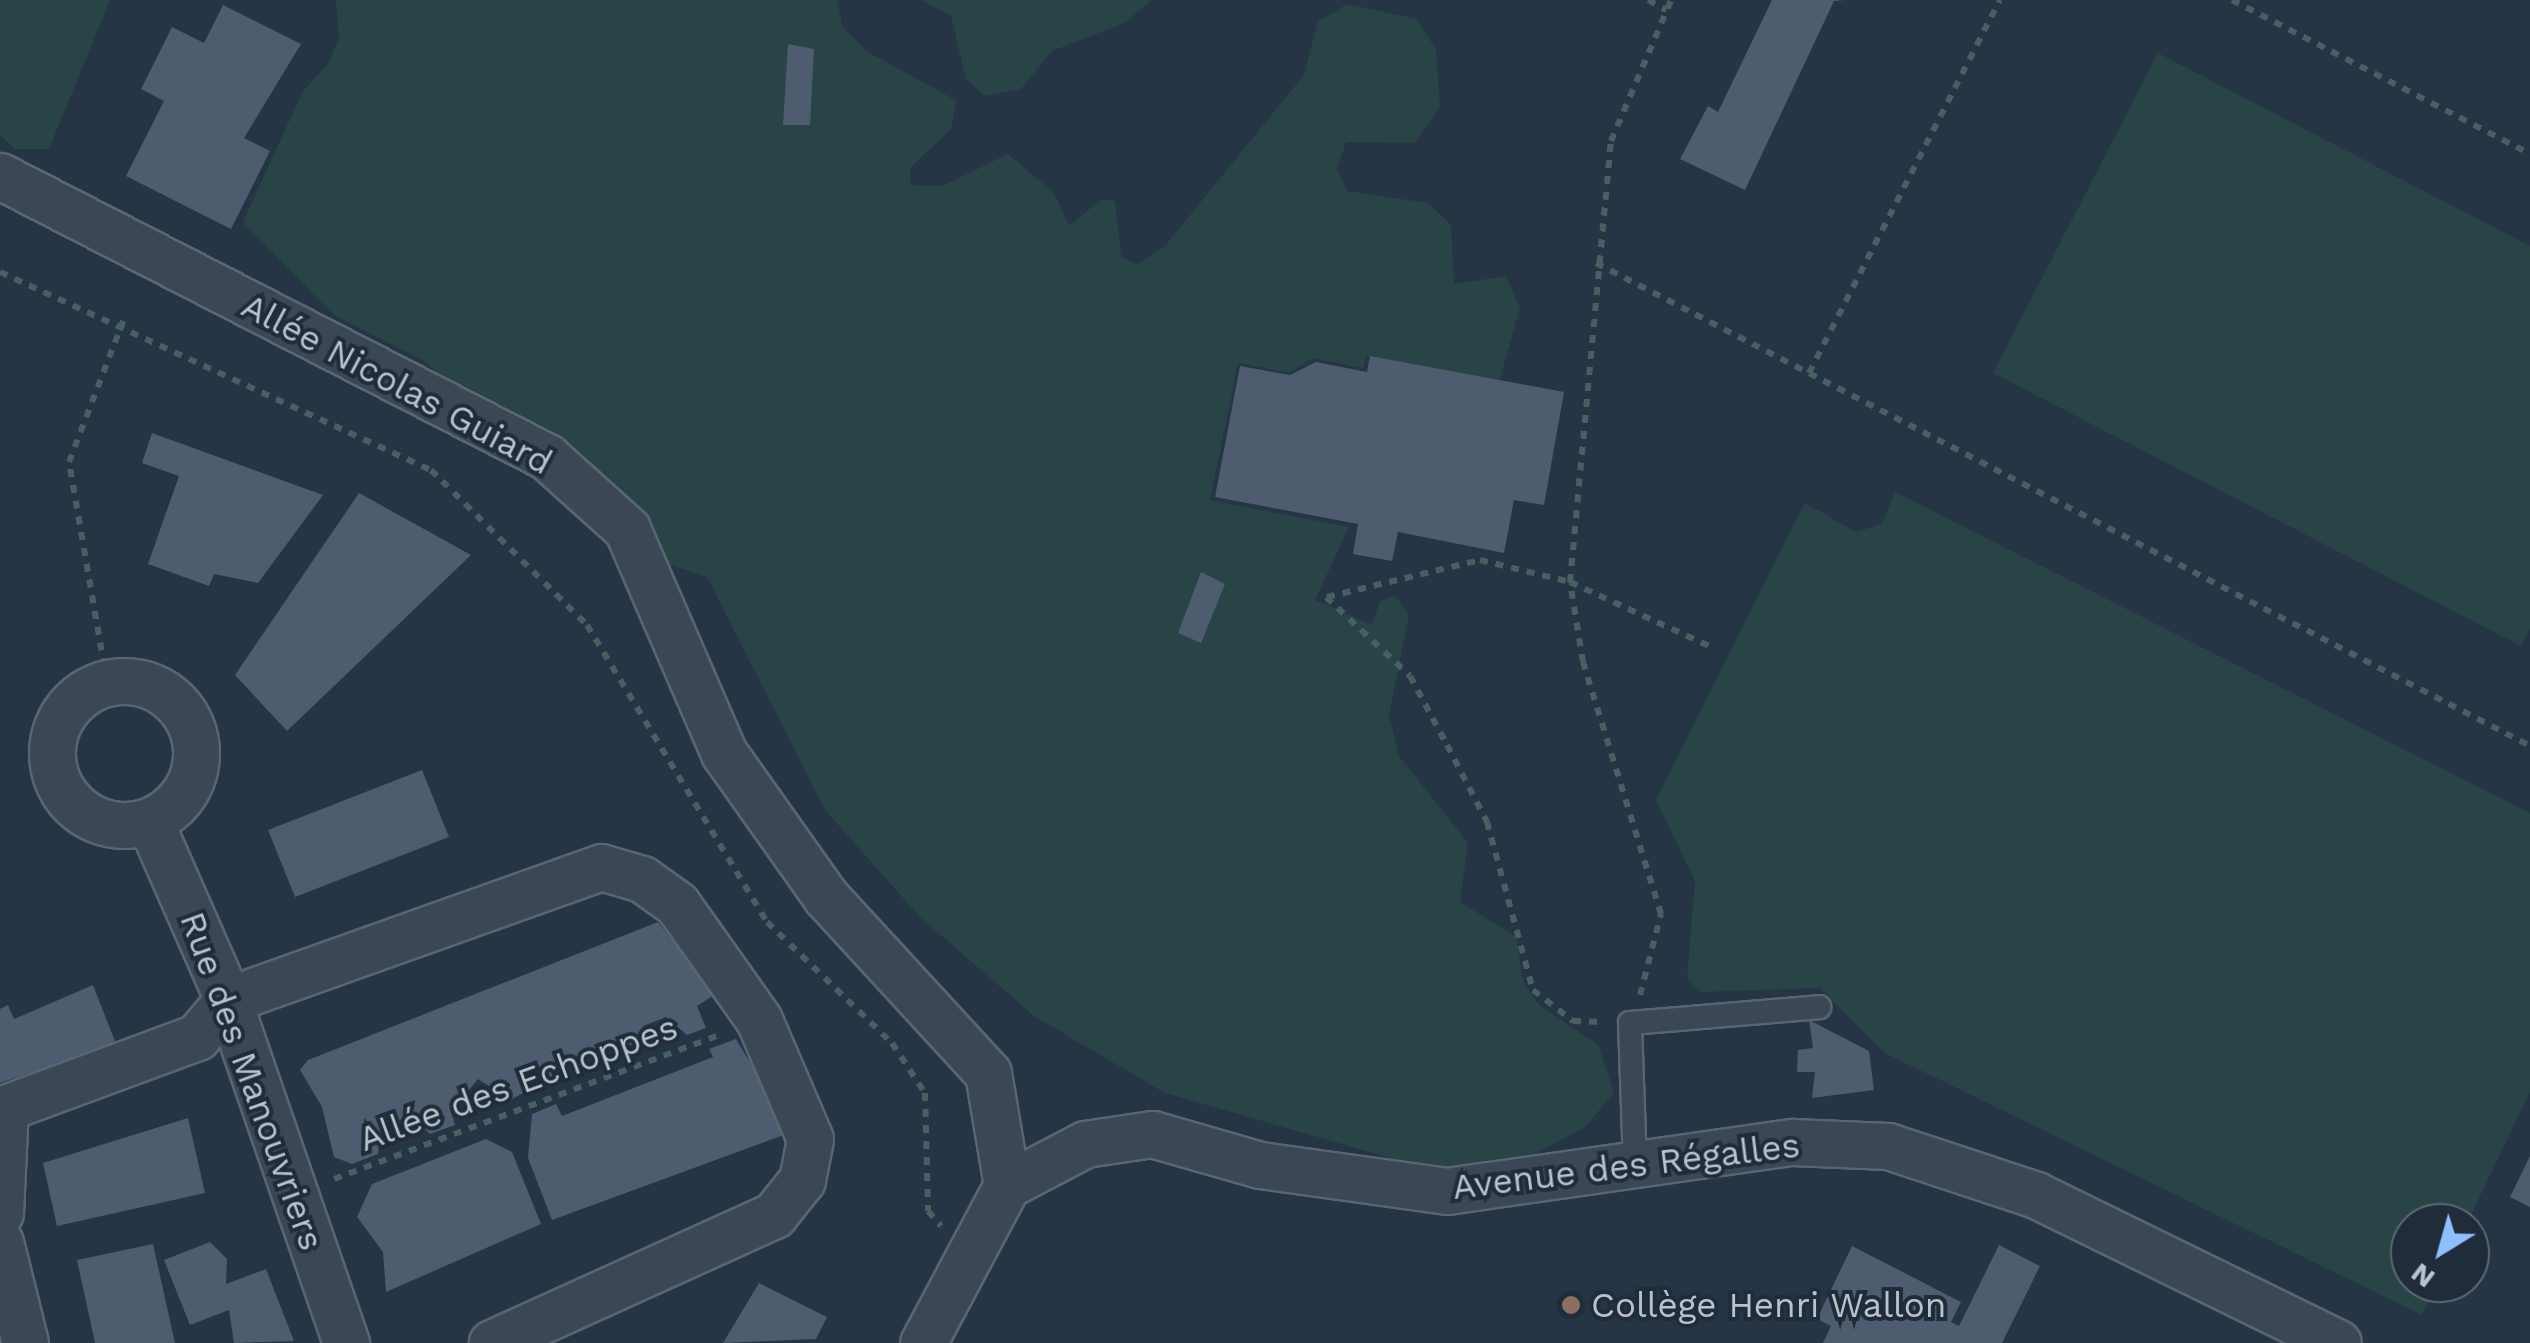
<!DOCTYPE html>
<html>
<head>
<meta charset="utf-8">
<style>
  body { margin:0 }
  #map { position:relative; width:2530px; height:1343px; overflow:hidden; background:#263545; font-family:"Work Sans",sans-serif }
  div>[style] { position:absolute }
  .green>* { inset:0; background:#294446 }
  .building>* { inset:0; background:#4d5c6f }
  .path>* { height:6px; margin-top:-3px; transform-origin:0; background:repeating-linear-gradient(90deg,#476162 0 8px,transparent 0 16px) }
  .roads { filter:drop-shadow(2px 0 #5a6572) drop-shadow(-2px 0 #5a6572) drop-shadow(0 2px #5a6572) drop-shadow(0 -2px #5a6572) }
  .lane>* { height:22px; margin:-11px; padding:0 11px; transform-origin:11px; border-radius:11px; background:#3b4755 }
  .street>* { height:45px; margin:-22.5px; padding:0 22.5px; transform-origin:22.5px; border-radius:22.5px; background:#3b4755 }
  .street>.ring { margin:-22.5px; padding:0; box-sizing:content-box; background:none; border:45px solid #3b4755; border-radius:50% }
  .dots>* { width:28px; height:28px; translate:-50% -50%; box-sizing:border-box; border:5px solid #202c3a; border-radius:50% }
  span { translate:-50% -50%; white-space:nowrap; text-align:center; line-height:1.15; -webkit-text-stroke:8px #202c3a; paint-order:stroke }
  .street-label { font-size:35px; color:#b9c2ce }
  .poi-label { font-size:35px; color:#b9c2ce }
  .left { translate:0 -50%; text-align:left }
  .north { position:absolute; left:2390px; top:1203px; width:100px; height:100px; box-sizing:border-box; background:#202c3a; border:2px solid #5d6875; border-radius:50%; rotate:217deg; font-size:28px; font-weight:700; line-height:40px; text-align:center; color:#b9c2ce }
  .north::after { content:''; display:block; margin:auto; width:35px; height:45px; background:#8fbffd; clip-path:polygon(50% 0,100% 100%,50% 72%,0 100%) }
</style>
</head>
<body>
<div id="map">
  <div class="green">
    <i style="clip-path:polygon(0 0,110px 0,49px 149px,15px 149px,0 135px)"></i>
    <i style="clip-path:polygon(336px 0,837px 0,843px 28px,868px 52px,957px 101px,951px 129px,910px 168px,911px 185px,943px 186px,1008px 154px,1054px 193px,1069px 226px,1102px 199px,1115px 201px,1121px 256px,1137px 265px,1165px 246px,1304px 75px,1318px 22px,1347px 4px,1417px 19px,1436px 50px,1440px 108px,1414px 143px,1346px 142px,1337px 168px,1347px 191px,1428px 203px,1451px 225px,1454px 284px,1506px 276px,1520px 308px,1496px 392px,1366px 356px,1363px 368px,1312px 358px,1290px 373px,1238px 363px,1210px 500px,1349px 527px,1315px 600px,1372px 625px,1380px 601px,1395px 596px,1409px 614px,1389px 715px,1399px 756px,1468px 843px,1460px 902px,1516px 937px,1523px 981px,1538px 1004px,1598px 1045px,1614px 1093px,1584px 1128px,1522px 1160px,1425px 1168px,1165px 1093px,1034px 1016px,920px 917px,825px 810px,707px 577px,664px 563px,422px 360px,334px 315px,243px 222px,303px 91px,328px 64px,339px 38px)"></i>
    <i style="clip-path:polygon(922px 0,1152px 0,1124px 23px,1052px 51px,1021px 89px,985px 96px,966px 79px,951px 16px)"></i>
    <i style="clip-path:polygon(2158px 53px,2530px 246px,2530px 629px,2521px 646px,1993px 373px)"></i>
    <i style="clip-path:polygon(1895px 492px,2530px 813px,2530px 1092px,2467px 1223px,2410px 1223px,2410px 1283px,2438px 1283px,2422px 1315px,1885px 1053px,1820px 988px,1701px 992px,1687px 979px,1695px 881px,1656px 800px,1805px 503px,1856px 532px,1882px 524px)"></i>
  </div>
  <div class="building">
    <i style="clip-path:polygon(1772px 0,1845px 0,1834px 1px,1745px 190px,1680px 159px,1708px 106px,1718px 112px)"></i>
    <i style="clip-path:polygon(223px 5px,301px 44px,244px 138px,270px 151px,231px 229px,126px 176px,164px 101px,141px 89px,172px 27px,204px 43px)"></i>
    <i style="clip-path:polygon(788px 44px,814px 49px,810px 125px,783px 125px)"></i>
    <i style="clip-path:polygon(1370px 356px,1564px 392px,1544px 505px,1514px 500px,1504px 553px,1398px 532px,1392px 561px,1353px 554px,1358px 524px,1215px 497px,1240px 366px,1290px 375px,1316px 362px,1367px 372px)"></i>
    <i style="clip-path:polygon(152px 433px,323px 495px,258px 583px,214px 574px,209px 586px,148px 564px,179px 476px,142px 463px)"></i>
    <i style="clip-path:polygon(359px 493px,471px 555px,287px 731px,235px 675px)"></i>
    <i style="clip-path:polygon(1201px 572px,1225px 584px,1201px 643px,1178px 633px)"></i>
    <i style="clip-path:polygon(422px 770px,449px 837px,295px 897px,268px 830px)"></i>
    <i style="clip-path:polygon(658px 922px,714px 995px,697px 1006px,706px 1028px,687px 1035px,666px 1017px,643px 1026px,639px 1043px,562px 1060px,560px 1074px,510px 1100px,478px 1079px,451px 1112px,455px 1125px,430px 1134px,411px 1116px,381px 1128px,378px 1154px,352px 1164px,334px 1157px,322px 1107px,300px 1070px,308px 1060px)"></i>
    <i style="clip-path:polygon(93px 985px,116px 1044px,0 1083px,0 1009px,8px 1005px,14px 1019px)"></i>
    <i style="clip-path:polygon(1809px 1020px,1869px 1051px,1874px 1090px,1812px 1098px,1815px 1072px,1797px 1072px,1798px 1050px,1813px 1048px)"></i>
    <i style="clip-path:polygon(736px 1039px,792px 1132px,552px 1220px,528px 1158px,532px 1114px,556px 1104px,562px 1116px,713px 1057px,709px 1049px)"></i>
    <i style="clip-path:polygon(188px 1118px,205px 1193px,57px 1226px,43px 1163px)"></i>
    <i style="clip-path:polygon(486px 1139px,512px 1152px,541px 1224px,386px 1292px,383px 1252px,357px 1217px,372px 1184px)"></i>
    <i style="clip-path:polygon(2530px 1156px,2530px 1207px,2510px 1197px)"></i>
    <i style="clip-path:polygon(210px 1242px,227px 1259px,226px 1284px,266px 1269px,294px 1341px,234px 1343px,229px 1310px,190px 1325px,164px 1260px)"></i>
    <i style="clip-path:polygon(153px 1244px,175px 1343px,95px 1343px,77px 1260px)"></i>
    <i style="clip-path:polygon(1999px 1245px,2040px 1266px,2002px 1343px,1823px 1343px,1831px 1326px,1817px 1319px,1852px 1246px,1961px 1302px,1951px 1322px,1959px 1326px)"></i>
    <i style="clip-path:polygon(759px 1283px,827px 1317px,816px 1339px,723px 1343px)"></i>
  </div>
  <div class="path">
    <i style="left:1648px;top:0;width:21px;rotate:29deg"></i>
    <i style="left:2232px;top:0;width:335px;rotate:27.3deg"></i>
    <i style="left:1596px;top:263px;width:1051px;rotate:27.34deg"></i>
    <i style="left:0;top:272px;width:474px;rotate:24.7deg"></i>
    <i style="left:431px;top:470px;width:220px;rotate:44.8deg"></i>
    <i style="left:587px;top:625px;width:347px;rotate:58.8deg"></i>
    <i style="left:767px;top:922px;width:174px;rotate:44.1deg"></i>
    <i style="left:892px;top:1043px;width:60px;rotate:56.6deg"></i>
    <i style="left:925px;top:1093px;width:118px;rotate:88.5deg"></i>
    <i style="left:928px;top:1211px;width:20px;rotate:49deg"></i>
    <i style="left:1809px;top:373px;width:419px;rotate:-62.9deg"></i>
    <i style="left:1326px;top:597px;width:115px;rotate:43.2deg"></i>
    <i style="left:1410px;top:676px;width:78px;rotate:61.8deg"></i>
    <i style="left:1447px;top:745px;width:87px;rotate:62.5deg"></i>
    <i style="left:1487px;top:822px;width:174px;rotate:74.7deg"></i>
    <i style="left:1533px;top:990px;width:51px;rotate:37.8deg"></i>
    <i style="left:1573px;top:1021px;width:29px;rotate:2deg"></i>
    <i style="left:1327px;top:597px;width:157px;rotate:-13.6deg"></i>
    <i style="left:1480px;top:560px;width:93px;rotate:13.7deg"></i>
    <i style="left:1570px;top:582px;width:153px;rotate:24.7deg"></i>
    <i style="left:107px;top:682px;width:223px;rotate:-99.8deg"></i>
    <i style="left:69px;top:462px;width:151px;rotate:-69deg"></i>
    <i style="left:1640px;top:995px;width:84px;rotate:-75.5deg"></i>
    <i style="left:1661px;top:914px;width:264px;rotate:-107.2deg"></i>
    <i style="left:1583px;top:662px;width:81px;rotate:-99.2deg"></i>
    <i style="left:1570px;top:582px;width:443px;rotate:-84.7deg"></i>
    <i style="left:1611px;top:141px;width:153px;rotate:-66.9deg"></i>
    <i style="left:334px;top:1179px;width:412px;rotate:-20.5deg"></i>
  </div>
  <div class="roads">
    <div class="lane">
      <i style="left:1635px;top:1166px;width:143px;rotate:-92deg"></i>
      <i style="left:1630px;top:1023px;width:190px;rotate:-4.8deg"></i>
    </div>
    <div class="street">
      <i style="left:0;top:176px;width:615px;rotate:27.19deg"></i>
      <i style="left:547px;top:457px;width:108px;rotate:42deg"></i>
      <i style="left:627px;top:529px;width:244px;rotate:66.6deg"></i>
      <i style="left:724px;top:753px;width:176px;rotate:54.7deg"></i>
      <i style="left:826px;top:897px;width:239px;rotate:47.4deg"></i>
      <i style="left:988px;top:1073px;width:114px;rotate:80.4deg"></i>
      <i class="ring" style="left:52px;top:681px;width:99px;height:99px"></i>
      <i style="left:150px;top:822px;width:194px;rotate:66.3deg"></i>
      <i style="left:228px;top:1000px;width:363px;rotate:71deg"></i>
      <i style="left:0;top:1213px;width:105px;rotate:-87.3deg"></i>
      <i style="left:5px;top:1108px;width:205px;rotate:-20.3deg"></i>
      <i style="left:197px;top:1037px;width:48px;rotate:-50deg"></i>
      <i style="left:228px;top:1000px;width:396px;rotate:-19.6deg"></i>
      <i style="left:601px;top:867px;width:43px;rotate:16.3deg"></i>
      <i style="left:642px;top:879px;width:43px;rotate:35.5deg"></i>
      <i style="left:677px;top:904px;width:142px;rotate:54.7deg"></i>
      <i style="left:759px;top:1020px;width:129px;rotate:66.8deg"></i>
      <i style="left:810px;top:1139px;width:42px;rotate:101deg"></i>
      <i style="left:802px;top:1180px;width:45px;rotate:128.7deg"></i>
      <i style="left:774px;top:1215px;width:310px;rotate:155.6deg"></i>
      <i style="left:0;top:1242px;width:104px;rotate:76.1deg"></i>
      <i style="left:923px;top:1343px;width:179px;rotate:-62deg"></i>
      <i style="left:1007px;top:1185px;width:88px;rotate:-27.7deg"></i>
      <i style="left:1085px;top:1144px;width:68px;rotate:-8.5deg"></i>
      <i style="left:1152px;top:1134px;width:112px;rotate:16deg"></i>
      <i style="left:1260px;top:1165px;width:189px;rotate:7.9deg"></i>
      <i style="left:1447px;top:1191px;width:349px;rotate:-8.1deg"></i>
      <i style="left:1793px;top:1142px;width:95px;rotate:2.4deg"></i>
      <i style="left:1888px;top:1146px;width:156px;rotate:18.3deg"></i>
      <i style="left:2036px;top:1195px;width:336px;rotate:26.1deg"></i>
    </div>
  </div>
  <div class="dots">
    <i style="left:1571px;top:1305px;background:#8d6e63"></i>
  </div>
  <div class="street-label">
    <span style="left:397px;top:384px;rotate:28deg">Allée Nicolas Guiard</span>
    <span style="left:252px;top:1081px;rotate:70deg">Rue des Manouvriers</span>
    <span style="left:518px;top:1083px;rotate:-20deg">Allée des Echoppes</span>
    <span style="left:1626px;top:1166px;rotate:-7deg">Avenue des Régalles</span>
  </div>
  <div class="poi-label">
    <span class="left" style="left:1591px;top:1305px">Collège Henri Wallon</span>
  </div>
  <div class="north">N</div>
</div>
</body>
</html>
